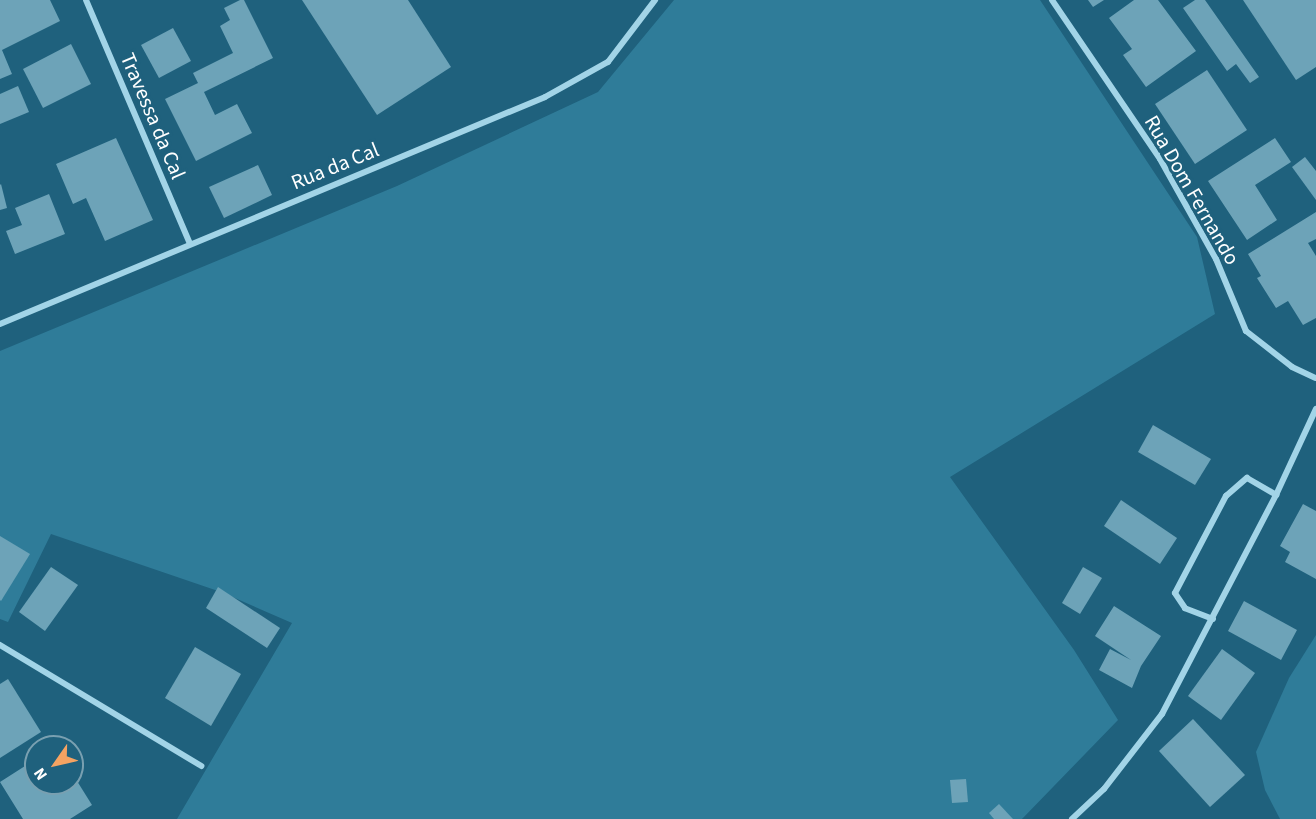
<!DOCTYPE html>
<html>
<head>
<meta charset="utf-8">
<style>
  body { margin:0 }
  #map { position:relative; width:1316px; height:819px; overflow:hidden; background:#1f617d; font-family:"Source Sans 3",sans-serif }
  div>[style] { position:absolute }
  .green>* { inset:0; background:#2f7c99 }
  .building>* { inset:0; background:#6da3b8 }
  .minor>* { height:6px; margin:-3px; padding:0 3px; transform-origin:3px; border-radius:3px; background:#a2d4e7 }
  span { translate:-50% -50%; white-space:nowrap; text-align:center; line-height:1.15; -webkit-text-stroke:6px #1f617d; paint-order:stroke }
  .street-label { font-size:21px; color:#fff }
  .north { position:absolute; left:24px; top:735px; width:60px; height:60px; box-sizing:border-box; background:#1f617d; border:2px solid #79a0b1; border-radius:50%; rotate:236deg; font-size:16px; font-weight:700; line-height:24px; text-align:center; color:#fff }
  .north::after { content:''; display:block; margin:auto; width:21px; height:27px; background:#f5a362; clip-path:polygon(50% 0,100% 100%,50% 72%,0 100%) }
</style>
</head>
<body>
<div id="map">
  <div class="green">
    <i style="clip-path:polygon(674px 0,1040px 0,1197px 237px,1215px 314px,950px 477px,1074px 650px,1118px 720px,1022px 819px,177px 819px,292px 623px,221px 592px,51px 534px,8px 622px,0 619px,0 351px,397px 186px,598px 92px)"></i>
    <i style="clip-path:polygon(1316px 635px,1316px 819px,1280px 819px,1265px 790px,1256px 752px,1289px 678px)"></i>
  </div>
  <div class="building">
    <i style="clip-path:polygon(0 0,50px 0,60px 21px,2px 50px,12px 74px,0 79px)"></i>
    <i style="clip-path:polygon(240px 0,244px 0,273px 58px,204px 92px,215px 115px,237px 104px,252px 133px,196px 161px,165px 99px,198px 83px,193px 73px,233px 53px,220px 26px,230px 20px,224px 8px)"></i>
    <i style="clip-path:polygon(302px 0,408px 0,451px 67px,377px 115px)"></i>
    <i style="clip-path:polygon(1088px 0,1104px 0,1093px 7px)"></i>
    <i style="clip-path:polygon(1134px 0,1158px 0,1196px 51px,1146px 87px,1123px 55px,1132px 49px,1109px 18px)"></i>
    <i style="clip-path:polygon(1195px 0,1205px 0,1259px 77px,1250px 83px,1236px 64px,1227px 71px,1183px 8px)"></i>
    <i style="clip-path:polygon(1243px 0,1316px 0,1316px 67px,1296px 80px)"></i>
    <i style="clip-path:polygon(173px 28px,191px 61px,159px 78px,141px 45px)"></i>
    <i style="clip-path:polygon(71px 44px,91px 84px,43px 108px,23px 69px)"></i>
    <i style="clip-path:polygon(1207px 70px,1247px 130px,1195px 164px,1155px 104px)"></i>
    <i style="clip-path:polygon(18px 86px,29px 112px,0 124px,0 94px)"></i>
    <i style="clip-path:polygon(116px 138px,153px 220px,105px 241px,86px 198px,73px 204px,56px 164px)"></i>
    <i style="clip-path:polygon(1275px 138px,1291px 162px,1255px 185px,1277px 220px,1247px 240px,1208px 181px)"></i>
    <i style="clip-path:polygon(1305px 157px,1316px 171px,1316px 200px,1292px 167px)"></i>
    <i style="clip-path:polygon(258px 165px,272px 195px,224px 218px,209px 187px)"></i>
    <i style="clip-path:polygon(1px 184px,7px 208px,0 210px,0 185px)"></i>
    <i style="clip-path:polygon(49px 194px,65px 234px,15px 254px,6px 231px,22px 225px,15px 208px)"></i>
    <i style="clip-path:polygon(1316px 212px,1316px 239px,1308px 243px,1316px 256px,1316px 318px,1303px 325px,1288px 301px,1276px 308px,1257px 278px,1261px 276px,1248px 254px)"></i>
    <i style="clip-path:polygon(1153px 425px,1211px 459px,1195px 485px,1138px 452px)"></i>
    <i style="clip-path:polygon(1121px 500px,1177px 538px,1160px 564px,1104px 526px)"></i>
    <i style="clip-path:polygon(1303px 504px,1316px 511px,1316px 579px,1285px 562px,1290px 552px,1280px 546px)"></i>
    <i style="clip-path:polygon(0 536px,30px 554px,1px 601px,0 600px)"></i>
    <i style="clip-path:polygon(51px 567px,78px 585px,45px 631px,19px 612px)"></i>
    <i style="clip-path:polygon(1083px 567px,1102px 578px,1080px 614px,1062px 603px)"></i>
    <i style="clip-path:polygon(218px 587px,280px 628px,267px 648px,206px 608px)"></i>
    <i style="clip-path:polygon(1244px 601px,1297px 630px,1281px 660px,1228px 631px)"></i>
    <i style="clip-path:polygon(1114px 606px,1161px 636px,1141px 666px,1132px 688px,1099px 670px,1110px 649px,1131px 660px,1095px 636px)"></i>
    <i style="clip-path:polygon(195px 647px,241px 674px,211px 726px,165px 698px)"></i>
    <i style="clip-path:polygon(1222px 649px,1255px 673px,1221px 720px,1188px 696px)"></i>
    <i style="clip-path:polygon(8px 679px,41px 732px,0 758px,0 684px)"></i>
    <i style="clip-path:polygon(1193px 719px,1245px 775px,1210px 807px,1159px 751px)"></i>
    <i style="clip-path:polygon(36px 759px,36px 783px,72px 783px,72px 773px,92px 805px,70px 819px,23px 819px,0 782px)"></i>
    <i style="clip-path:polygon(966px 779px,968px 802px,952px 803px,950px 780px)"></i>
    <i style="clip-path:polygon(999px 804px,1013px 819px,994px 819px,989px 813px)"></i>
  </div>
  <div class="minor">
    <i style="left:86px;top:0;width:265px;rotate:66.9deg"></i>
    <i style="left:1052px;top:0;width:192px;rotate:55.8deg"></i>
    <i style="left:1160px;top:159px;width:115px;rotate:60.8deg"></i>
    <i style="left:1216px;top:259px;width:78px;rotate:67.4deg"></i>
    <i style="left:1246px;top:331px;width:58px;rotate:38deg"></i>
    <i style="left:1292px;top:367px;width:26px;rotate:25deg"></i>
    <i style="left:0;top:324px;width:590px;rotate:-22.61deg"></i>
    <i style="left:545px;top:97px;width:72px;rotate:-29.1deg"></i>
    <i style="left:608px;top:62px;width:78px;rotate:-52.8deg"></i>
    <i style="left:1213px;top:619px;width:30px;rotate:-159deg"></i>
    <i style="left:1185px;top:608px;width:18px;rotate:-124deg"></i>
    <i style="left:1175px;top:593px;width:110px;rotate:-62.3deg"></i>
    <i style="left:1226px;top:496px;width:28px;rotate:-41deg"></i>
    <i style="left:1247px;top:478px;width:34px;rotate:30deg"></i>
    <i style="left:0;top:645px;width:235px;rotate:31deg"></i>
    <i style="left:1072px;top:819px;width:44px;rotate:-43.2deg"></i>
    <i style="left:1104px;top:789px;width:95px;rotate:-52.3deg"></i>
    <i style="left:1162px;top:714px;width:247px;rotate:-62.5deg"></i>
    <i style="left:1276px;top:495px;width:95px;rotate:-65.1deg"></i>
  </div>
  <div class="street-label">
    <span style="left:153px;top:116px;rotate:67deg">Travessa da Cal</span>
    <span style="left:335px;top:166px;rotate:-22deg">Rua da Cal</span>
    <span style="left:1192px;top:190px;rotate:60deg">Rua Dom Fernando</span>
  </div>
  <div class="north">N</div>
</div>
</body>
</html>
